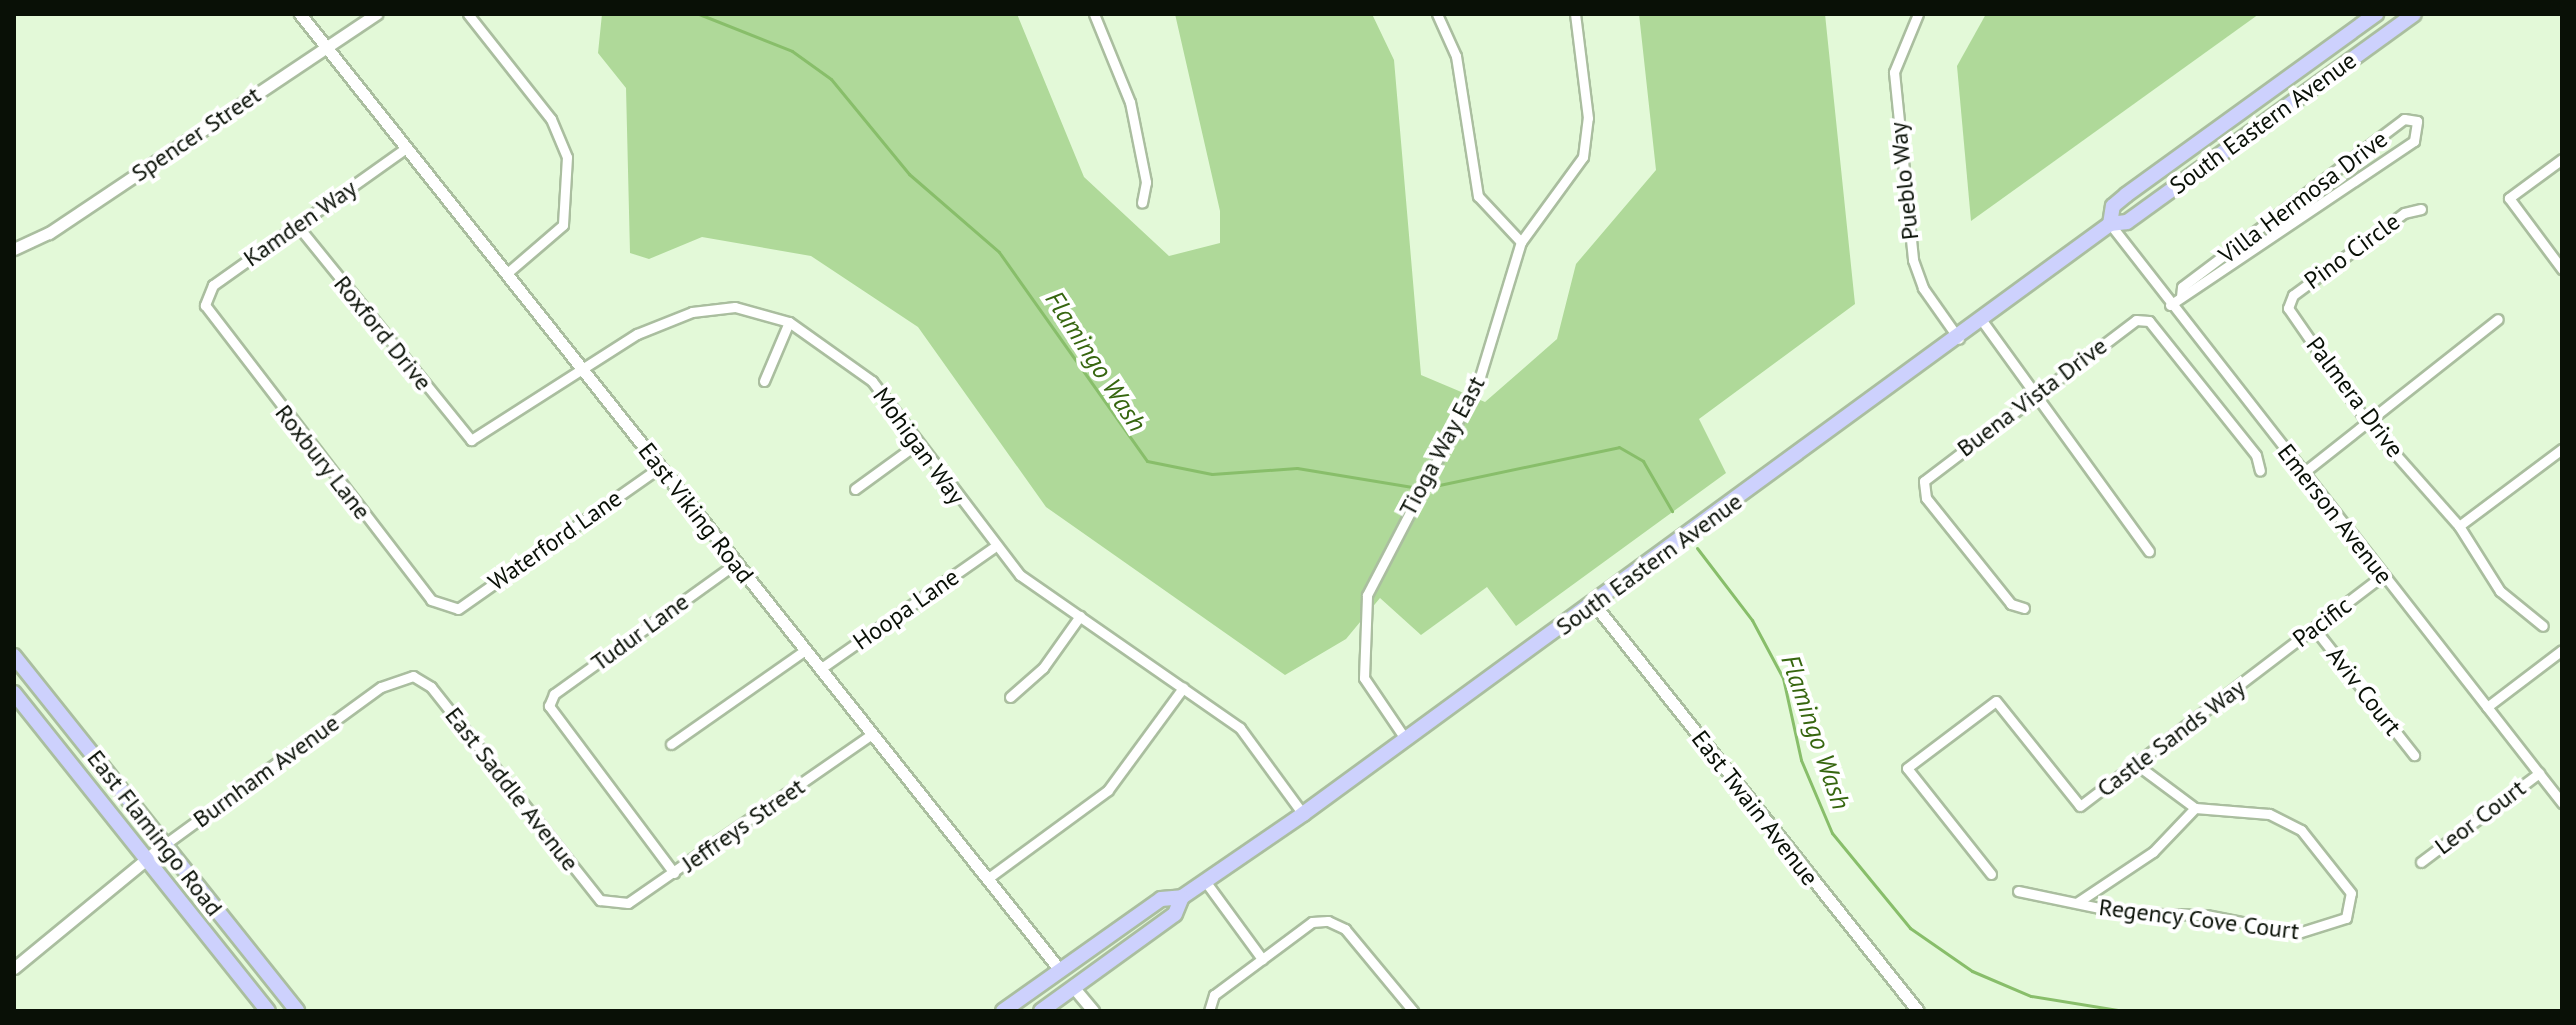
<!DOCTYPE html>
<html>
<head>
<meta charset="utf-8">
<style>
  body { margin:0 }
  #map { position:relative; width:2576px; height:1025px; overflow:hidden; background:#e3f9d8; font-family:"PT Sans",sans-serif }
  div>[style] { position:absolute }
  .green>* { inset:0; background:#afd999 }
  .stream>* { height:3px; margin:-1.5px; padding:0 1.5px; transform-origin:1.5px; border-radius:1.5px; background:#88be6a }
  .roads { filter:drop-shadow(2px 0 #aabe9f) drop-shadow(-2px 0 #aabe9f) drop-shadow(0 2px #aabe9f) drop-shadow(0 -2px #aabe9f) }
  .minor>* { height:9px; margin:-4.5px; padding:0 4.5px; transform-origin:4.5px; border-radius:4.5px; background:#fff }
  .tertiary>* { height:11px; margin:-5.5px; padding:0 5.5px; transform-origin:5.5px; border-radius:5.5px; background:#fff }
  .primary>* { height:14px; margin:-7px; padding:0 7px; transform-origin:7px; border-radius:7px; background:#cdd1fd }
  span { translate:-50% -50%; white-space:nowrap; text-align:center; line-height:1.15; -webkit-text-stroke:8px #fff; paint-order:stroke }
  .street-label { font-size:24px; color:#091006 }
  .water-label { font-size:26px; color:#36660f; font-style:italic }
  .frame { position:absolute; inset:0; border:16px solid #091006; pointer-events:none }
</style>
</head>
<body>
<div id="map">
  <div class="green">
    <i style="clip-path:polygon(602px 14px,1017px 14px,1084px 177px,1169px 256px,1220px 243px,1220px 211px,1175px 14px,1372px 14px,1394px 60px,1421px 375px,1485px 402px,1557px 339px,1576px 264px,1656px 170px,1639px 14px,1825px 14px,1855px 304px,1699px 419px,1726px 473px,1516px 626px,1487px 587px,1421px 635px,1380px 598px,1346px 639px,1285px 675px,1046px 507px,918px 327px,811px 256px,702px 237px,649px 259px,630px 253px,626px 88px,598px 53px)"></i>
    <i style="clip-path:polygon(1986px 14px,2259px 14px,1971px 221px,1957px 66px)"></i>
  </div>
  <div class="stream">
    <i style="left:699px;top:14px;width:100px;rotate:21.7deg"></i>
    <i style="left:792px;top:51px;width:48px;rotate:35.7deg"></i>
    <i style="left:831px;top:79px;width:123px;rotate:50.6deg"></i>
    <i style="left:909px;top:174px;width:119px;rotate:40.9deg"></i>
    <i style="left:999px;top:252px;width:256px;rotate:54.7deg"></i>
    <i style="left:1147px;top:461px;width:66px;rotate:11.3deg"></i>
    <i style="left:1212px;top:474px;width:85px;rotate:-4deg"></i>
    <i style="left:1297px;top:468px;width:123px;rotate:9.4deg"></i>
    <i style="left:1425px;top:488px;width:198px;rotate:-11.9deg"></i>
    <i style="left:1619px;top:447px;width:28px;rotate:30deg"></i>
    <i style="left:1643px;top:461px;width:58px;rotate:59.9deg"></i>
    <i style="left:1697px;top:548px;width:91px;rotate:52.6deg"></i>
    <i style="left:1752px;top:620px;width:66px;rotate:61.9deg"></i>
    <i style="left:1783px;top:678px;width:84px;rotate:77.6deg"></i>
    <i style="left:1801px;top:760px;width:79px;rotate:67deg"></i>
    <i style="left:1832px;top:833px;width:123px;rotate:50.6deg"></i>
    <i style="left:1910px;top:928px;width:75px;rotate:34.7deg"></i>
    <i style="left:1972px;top:971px;width:64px;rotate:23deg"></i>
    <i style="left:2031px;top:996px;width:94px;rotate:9.2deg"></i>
  </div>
  <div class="roads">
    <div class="minor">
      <i style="left:468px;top:14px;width:134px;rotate:51.7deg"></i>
      <i style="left:551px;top:119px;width:41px;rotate:67.2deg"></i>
      <i style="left:567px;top:157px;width:68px;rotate:93.4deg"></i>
      <i style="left:563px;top:225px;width:75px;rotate:139.3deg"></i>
      <i style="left:1094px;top:14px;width:95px;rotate:67.8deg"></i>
      <i style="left:1130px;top:102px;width:82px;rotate:78.7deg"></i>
      <i style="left:1146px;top:182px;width:21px;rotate:101deg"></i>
      <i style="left:1437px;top:14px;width:46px;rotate:65.7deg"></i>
      <i style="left:1456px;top:56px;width:142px;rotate:81.1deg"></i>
      <i style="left:1478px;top:196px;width:63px;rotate:46.9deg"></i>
      <i style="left:1918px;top:14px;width:63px;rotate:112.5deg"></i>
      <i style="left:1894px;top:72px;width:189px;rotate:84.2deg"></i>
      <i style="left:1913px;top:260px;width:30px;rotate:70deg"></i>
      <i style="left:1923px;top:288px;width:62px;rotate:54.8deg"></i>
      <i style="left:406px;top:148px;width:237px;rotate:144.6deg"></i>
      <i style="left:213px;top:285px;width:22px;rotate:112deg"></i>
      <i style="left:205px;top:305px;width:372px;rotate:52.5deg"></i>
      <i style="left:431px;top:600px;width:28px;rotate:18deg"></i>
      <i style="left:458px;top:609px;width:247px;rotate:-35.1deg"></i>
      <i style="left:2562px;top:159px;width:66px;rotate:143.7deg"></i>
      <i style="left:2509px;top:198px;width:89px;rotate:53.3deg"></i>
      <i style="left:2421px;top:209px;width:17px;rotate:167deg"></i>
      <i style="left:2404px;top:213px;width:138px;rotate:143.5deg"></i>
      <i style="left:2293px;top:295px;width:14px;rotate:111deg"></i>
      <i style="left:2288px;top:308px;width:139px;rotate:55.3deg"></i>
      <i style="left:2367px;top:422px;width:139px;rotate:48.5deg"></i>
      <i style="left:2459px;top:526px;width:77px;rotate:57.8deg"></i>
      <i style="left:2500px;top:591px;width:55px;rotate:39.1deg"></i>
      <i style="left:2110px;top:224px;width:735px;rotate:52.02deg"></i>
      <i style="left:297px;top:225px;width:277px;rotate:51deg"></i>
      <i style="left:471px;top:440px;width:197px;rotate:-32.6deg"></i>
      <i style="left:637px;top:334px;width:59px;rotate:-21.8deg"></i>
      <i style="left:692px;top:312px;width:43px;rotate:-6.6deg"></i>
      <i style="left:735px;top:307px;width:56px;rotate:15.5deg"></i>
      <i style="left:789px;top:322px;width:102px;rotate:35.4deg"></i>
      <i style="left:872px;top:381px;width:244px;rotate:52.7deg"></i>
      <i style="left:1020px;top:575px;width:268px;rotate:34.8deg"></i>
      <i style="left:1240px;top:728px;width:107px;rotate:53.8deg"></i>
      <i style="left:2170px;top:305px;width:294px;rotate:-33.9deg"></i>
      <i style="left:2414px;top:141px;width:20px;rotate:-81deg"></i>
      <i style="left:2417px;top:121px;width:13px;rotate:-171deg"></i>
      <i style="left:2404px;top:119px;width:278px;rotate:142.9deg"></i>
      <i style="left:2182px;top:287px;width:10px;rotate:96deg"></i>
      <i style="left:1983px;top:322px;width:283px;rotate:54.1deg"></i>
      <i style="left:764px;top:381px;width:64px;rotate:-67deg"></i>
      <i style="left:2303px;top:473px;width:248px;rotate:-38.3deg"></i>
      <i style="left:855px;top:489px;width:78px;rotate:-36.1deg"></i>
      <i style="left:2459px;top:526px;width:129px;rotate:-36.8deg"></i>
      <i style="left:2024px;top:608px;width:14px;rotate:-163deg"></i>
      <i style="left:2011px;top:604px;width:136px;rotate:-128.7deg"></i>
      <i style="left:1926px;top:498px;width:17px;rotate:-97deg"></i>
      <i style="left:1924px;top:481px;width:266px;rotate:-37.2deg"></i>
      <i style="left:2136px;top:320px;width:13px;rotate:4deg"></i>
      <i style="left:2149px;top:321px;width:171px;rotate:51.4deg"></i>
      <i style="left:2256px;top:455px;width:16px;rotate:76deg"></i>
      <i style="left:2314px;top:628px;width:162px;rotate:51.8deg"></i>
      <i style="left:820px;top:669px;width:211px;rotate:-35deg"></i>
      <i style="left:1010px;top:697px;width:44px;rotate:-41.3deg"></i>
      <i style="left:1043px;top:668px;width:64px;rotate:-54.6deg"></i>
      <i style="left:2487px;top:707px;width:94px;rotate:-37.2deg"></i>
      <i style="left:1406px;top:740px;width:75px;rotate:-124.1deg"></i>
      <i style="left:1364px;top:678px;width:83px;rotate:-87.9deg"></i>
      <i style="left:1367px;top:595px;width:242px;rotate:-62.5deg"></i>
      <i style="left:1479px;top:380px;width:144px;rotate:-73.1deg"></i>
      <i style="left:1521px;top:242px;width:105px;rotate:-53.9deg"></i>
      <i style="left:1583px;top:157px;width:39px;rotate:-83deg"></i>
      <i style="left:1588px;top:118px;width:105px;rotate:-97.1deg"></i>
      <i style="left:671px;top:744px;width:164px;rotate:-35deg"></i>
      <i style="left:164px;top:845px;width:268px;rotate:-36.1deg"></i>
      <i style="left:381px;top:687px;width:34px;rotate:-19deg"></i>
      <i style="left:413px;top:676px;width:21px;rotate:31deg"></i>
      <i style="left:431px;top:687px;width:272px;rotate:51.6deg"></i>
      <i style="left:600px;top:900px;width:28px;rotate:6deg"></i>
      <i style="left:628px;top:903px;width:297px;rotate:-34.7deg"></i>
      <i style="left:2421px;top:862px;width:148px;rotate:-37deg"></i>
      <i style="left:674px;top:873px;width:209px;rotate:-126.8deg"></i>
      <i style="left:549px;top:706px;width:13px;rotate:-67deg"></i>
      <i style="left:554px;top:694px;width:224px;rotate:-35.7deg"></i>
      <i style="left:1991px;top:874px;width:135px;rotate:-128.4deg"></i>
      <i style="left:1907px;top:768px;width:111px;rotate:-37deg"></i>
      <i style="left:1996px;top:701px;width:134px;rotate:51.3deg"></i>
      <i style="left:2080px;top:806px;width:381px;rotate:-37.3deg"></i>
      <i style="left:987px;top:879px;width:150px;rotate:-36.3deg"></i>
      <i style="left:1108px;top:790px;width:127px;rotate:-53.7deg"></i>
      <i style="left:1205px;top:881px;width:97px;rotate:53.8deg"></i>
      <i style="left:2018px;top:891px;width:107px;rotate:11.8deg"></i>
      <i style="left:2123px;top:913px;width:83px;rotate:1.4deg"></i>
      <i style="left:2206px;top:915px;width:94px;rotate:11.1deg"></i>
      <i style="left:2298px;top:933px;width:50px;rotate:-17.4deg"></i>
      <i style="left:2346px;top:918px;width:25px;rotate:-79deg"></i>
      <i style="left:2351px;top:893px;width:80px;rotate:-128.4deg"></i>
      <i style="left:2301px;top:830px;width:36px;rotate:-153deg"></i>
      <i style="left:2269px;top:814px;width:74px;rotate:-175.4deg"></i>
      <i style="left:2195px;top:808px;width:74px;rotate:-143.3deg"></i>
      <i style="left:2078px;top:902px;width:90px;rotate:-33.7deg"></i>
      <i style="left:2153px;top:852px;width:61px;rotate:-46.3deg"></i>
      <i style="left:1209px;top:1011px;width:17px;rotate:-73deg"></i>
      <i style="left:1214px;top:995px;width:122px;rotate:-36.7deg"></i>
      <i style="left:1312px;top:922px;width:16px;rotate:-4deg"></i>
      <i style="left:1328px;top:921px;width:19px;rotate:25deg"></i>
      <i style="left:1345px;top:929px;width:107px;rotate:50.3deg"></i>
    </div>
    <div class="tertiary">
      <i style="left:300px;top:14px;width:1221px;rotate:51.52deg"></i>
      <i style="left:14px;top:249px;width:38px;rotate:-25deg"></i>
      <i style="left:49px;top:233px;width:394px;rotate:-33.8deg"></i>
      <i style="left:1594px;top:604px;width:520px;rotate:51.48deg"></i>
      <i style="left:14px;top:968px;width:194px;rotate:-39.4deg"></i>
      <i style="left:1074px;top:988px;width:30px;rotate:50deg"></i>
    </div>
    <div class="primary">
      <i style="left:2110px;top:224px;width:18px;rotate:-81deg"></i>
      <i style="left:2113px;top:206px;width:17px;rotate:-40deg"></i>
      <i style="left:2126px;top:195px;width:309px;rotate:-35.9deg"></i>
      <i style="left:14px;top:656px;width:454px;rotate:51.4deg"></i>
      <i style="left:14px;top:693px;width:407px;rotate:51.4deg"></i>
      <i style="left:1003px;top:1011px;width:194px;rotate:-35.3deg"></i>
      <i style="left:1161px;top:899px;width:21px;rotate:-5deg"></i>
      <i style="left:1182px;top:897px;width:147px;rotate:-34.4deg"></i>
      <i style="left:1303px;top:814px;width:1000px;rotate:-36.17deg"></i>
      <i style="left:2110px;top:224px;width:17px;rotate:-7deg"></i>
      <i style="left:2127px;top:222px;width:354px;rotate:-35.9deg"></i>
      <i style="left:1041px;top:1011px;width:165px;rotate:-35.9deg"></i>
      <i style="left:1175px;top:914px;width:18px;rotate:-68deg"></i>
    </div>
  </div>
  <div class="street-label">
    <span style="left:2263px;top:123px;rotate:-36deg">South Eastern Avenue</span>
    <span style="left:196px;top:134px;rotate:-34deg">Spencer Street</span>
    <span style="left:1904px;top:181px;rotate:-96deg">Pueblo Way</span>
    <span style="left:2303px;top:197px;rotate:-37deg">Villa Hermosa Drive</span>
    <span style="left:300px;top:223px;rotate:-35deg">Kamden Way</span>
    <span style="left:2352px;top:251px;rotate:-36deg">Pino Circle</span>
    <span style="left:383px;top:333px;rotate:51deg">Roxford Drive</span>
    <span style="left:2032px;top:397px;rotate:-37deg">Buena Vista Drive</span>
    <span style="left:2355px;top:397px;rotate:53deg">Palmera Drive</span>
    <span style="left:919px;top:446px;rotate:54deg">Mohigan Way</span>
    <span style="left:1442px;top:446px;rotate:-62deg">Tioga Way East</span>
    <span style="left:323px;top:462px;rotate:52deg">Roxbury Lane</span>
    <span style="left:696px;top:513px;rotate:52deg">East Viking Road</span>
    <span style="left:2335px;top:514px;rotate:52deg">Emerson Avenue</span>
    <span style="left:555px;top:540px;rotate:-35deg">Waterford Lane</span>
    <span style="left:1649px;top:564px;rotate:-36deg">South Eastern Avenue</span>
    <span style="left:906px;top:609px;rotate:-35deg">Hoopa Lane</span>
    <span style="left:2322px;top:622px;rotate:-37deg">Pacific</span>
    <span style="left:640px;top:632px;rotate:-36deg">Tudur Lane</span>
    <span style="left:2364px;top:691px;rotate:52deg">Aviv Court</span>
    <span style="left:2171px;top:738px;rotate:-37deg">Castle Sands Way</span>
    <span style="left:266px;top:771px;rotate:-36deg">Burnham Avenue</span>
    <span style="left:512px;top:789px;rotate:52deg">East Saddle Avenue</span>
    <span style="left:1755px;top:808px;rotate:52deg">East Twain Avenue</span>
    <span style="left:2480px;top:817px;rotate:-37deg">Leor Court</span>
    <span style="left:743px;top:825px;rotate:-35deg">Jeffreys Street</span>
    <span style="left:155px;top:833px;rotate:52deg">East Flamingo Road</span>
    <span style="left:2199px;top:919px;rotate:7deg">Regency Cove Court</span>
  </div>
  <div class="water-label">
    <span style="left:1096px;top:361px;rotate:57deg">Flamingo Wash</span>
    <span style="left:1816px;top:732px;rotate:71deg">Flamingo Wash</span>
  </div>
  <div class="frame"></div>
</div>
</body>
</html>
